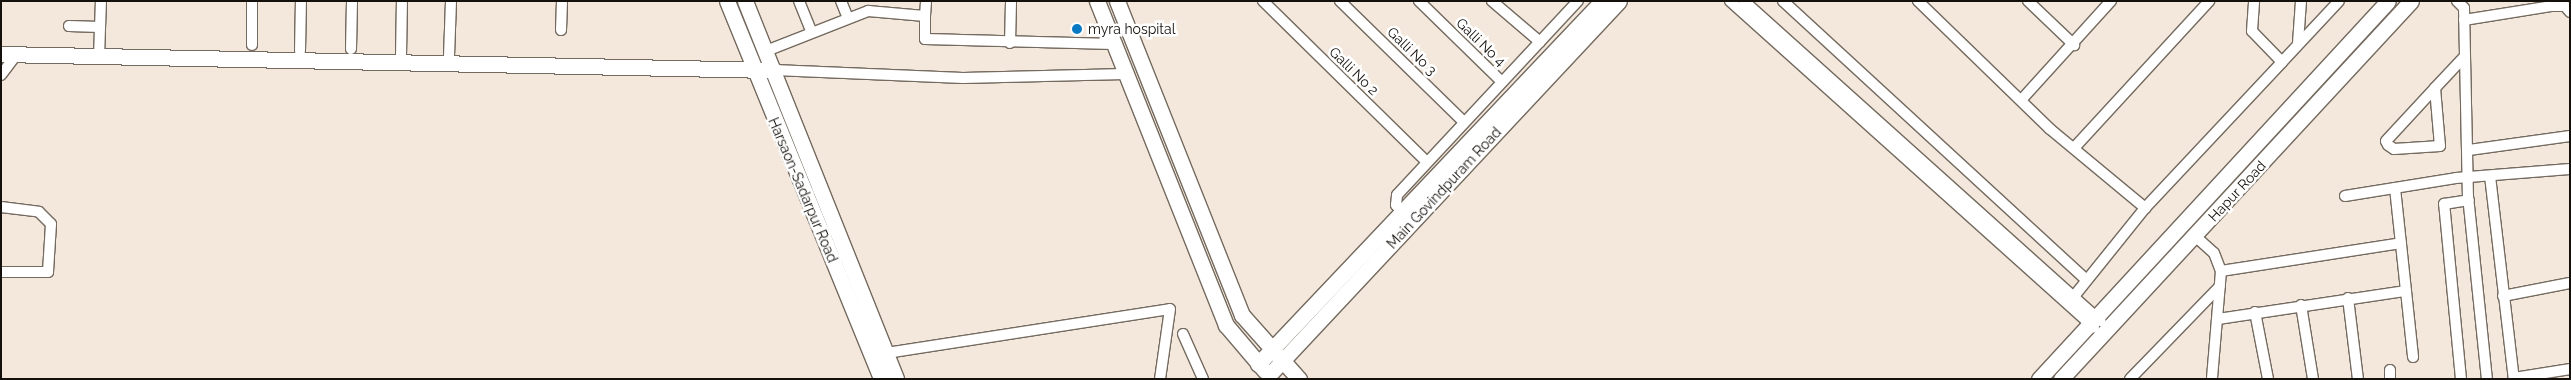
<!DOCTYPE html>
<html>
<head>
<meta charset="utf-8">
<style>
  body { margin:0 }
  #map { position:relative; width:2571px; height:380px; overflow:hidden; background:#f3e8db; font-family:Raleway,sans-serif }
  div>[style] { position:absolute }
  .roads { filter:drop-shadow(1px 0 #746a5f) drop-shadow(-1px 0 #746a5f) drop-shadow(0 1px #746a5f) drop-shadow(0 -1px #746a5f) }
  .street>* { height:10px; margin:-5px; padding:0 5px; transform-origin:5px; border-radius:5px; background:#fff }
  .secondary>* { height:15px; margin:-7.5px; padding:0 7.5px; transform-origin:7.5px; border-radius:7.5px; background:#fff }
  .dots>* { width:14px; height:14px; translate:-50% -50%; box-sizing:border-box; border:2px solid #fff; border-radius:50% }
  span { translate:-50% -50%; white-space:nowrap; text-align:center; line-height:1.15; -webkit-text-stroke:5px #fff; paint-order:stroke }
  .poi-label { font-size:14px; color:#14100c }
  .left { translate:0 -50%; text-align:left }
  .street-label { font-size:14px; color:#14100c }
  .frame { position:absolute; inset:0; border:2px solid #14100c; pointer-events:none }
</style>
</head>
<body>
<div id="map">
  <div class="roads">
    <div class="street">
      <i style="left:252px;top:1px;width:44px;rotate:90deg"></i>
      <i style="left:799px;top:1px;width:32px;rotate:68deg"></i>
      <i style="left:841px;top:1px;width:18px;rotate:68deg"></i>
      <i style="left:1263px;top:1px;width:228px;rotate:44.5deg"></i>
      <i style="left:1340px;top:1px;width:173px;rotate:44.3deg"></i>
      <i style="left:1419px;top:1px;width:116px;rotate:44.3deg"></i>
      <i style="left:1492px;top:1px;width:63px;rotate:40.5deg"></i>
      <i style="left:1730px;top:1px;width:489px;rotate:41.9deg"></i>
      <i style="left:1744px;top:1px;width:479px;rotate:41.9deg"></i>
      <i style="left:1783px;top:1px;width:410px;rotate:42.6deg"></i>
      <i style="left:1918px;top:1px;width:184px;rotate:44.1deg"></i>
      <i style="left:2050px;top:129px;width:124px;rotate:39.7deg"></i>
      <i style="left:2028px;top:1px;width:64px;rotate:43.7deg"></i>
      <i style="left:2457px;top:1px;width:10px;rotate:45deg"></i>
      <i style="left:2464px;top:8px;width:188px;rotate:88.8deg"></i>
      <i style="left:2468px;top:196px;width:184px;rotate:84.1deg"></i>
      <i style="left:925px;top:16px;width:15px;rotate:-86deg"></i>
      <i style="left:2464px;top:20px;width:88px;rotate:-9.1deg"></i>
      <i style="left:2551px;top:6px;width:14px"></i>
      <i style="left:2565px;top:6px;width:8px;rotate:50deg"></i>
      <i style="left:69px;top:26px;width:31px;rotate:2deg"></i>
      <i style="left:561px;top:30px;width:29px;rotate:-88deg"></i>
      <i style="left:1010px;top:43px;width:42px;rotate:-88.6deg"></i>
      <i style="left:2298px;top:43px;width:42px;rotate:-85.9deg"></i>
      <i style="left:351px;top:49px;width:48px;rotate:-88.8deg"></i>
      <i style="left:300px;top:51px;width:50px;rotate:-88.9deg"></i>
      <i style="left:766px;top:51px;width:110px;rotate:-21.4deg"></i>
      <i style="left:868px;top:11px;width:57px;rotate:5deg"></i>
      <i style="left:925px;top:16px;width:23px;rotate:90deg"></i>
      <i style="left:925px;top:39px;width:188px;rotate:1.5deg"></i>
      <i style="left:401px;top:56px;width:55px;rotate:-89deg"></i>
      <i style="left:449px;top:56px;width:55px;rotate:-87.9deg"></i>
      <i style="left:99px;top:57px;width:56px;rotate:-88deg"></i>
      <i style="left:2282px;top:62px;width:83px;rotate:-46.9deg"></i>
      <i style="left:774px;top:70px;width:189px;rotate:2.4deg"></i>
      <i style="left:963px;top:78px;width:162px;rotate:-1.4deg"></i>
      <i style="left:1px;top:75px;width:26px;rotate:-53deg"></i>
      <i style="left:2435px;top:88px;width:58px;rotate:85.1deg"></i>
      <i style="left:2440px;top:146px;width:46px;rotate:176.3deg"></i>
      <i style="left:2394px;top:149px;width:7px;rotate:-146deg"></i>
      <i style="left:2388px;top:145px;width:4px;rotate:-117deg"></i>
      <i style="left:2386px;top:141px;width:72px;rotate:-47.2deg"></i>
      <i style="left:2435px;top:88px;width:44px;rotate:-46.8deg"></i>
      <i style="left:2023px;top:98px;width:131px;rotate:-47.8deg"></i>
      <i style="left:2074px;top:148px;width:200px;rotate:-47.4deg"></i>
      <i style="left:2469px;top:150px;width:102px;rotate:-7.9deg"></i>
      <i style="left:2490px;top:176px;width:204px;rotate:83.3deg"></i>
      <i style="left:2395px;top:188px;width:170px;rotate:83.9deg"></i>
      <i style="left:2345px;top:196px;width:112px;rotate:-9.2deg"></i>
      <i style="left:2456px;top:178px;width:114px;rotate:-4.5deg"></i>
      <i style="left:1px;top:207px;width:38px;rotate:7deg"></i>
      <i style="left:39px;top:212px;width:17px;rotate:45deg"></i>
      <i style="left:51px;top:224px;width:48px;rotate:93.6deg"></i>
      <i style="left:48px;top:272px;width:47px;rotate:180deg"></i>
      <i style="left:1406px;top:216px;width:15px;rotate:-132deg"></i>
      <i style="left:1396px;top:205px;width:10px;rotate:-84deg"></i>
      <i style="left:1397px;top:195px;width:265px;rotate:-47deg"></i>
      <i style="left:2195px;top:236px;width:25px;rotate:42deg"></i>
      <i style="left:2214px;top:253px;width:19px;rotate:69deg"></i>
      <i style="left:2221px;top:271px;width:108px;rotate:94.8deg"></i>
      <i style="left:2221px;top:271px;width:182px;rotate:-8.8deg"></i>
      <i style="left:2503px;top:296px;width:68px;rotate:-11deg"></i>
      <i style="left:2348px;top:298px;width:82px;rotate:83deg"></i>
      <i style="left:2071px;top:300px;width:118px;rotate:-51.2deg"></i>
      <i style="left:2145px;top:208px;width:200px;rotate:-46.8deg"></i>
      <i style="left:2282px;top:62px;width:43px;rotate:-134.1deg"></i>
      <i style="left:2252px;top:31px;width:30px;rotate:-86deg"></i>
      <i style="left:2301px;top:305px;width:75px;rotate:80.8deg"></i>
      <i style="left:2255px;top:312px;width:68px;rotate:79deg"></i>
      <i style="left:2218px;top:319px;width:190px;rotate:-8.5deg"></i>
      <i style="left:1183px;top:334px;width:49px;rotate:66deg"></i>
      <i style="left:880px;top:354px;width:293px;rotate:-8.8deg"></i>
      <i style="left:1170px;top:309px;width:71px;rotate:98.1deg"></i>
      <i style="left:2390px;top:370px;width:9px;rotate:90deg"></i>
      <i style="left:2514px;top:378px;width:57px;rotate:-9.1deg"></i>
      <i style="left:2130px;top:379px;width:129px;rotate:-45.9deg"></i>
      <i style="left:2461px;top:379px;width:176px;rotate:-95.5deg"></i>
      <i style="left:2444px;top:204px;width:25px;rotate:-9deg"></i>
    </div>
    <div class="secondary">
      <i style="left:727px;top:1px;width:408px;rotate:67.8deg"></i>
      <i style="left:745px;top:1px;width:407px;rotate:68.2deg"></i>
      <i style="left:1097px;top:1px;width:349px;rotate:68.3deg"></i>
      <i style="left:1226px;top:325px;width:60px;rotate:49.7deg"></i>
      <i style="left:1117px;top:1px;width:338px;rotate:68.3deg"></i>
      <i style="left:1242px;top:315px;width:86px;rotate:48.3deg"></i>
      <i style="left:1px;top:54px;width:773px;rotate:1.19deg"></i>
      <i style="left:1258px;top:364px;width:500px;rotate:-46.54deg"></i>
      <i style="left:1269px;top:375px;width:512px;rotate:-46.9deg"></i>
      <i style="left:2039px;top:379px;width:514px;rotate:-47.28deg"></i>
      <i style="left:2061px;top:379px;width:515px;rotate:-47.2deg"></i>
    </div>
  </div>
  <div class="dots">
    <i style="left:1077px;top:29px;background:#0979c3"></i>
  </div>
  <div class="poi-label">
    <span class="left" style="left:1088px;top:29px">myra hospital</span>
  </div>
  <div class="street-label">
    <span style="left:1481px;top:42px;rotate:44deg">Galli No 4</span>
    <span style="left:1412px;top:51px;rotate:44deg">Galli No 3</span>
    <span style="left:1354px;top:71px;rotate:44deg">Galli No 2</span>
    <span style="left:1444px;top:188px;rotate:-47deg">Main Govindpuram Road</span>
    <span style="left:803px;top:190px;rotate:67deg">Harsaon-Sadarpur Road</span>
    <span style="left:2237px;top:191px;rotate:-47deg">Hapur Road</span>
  </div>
  <div class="frame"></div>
</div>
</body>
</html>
